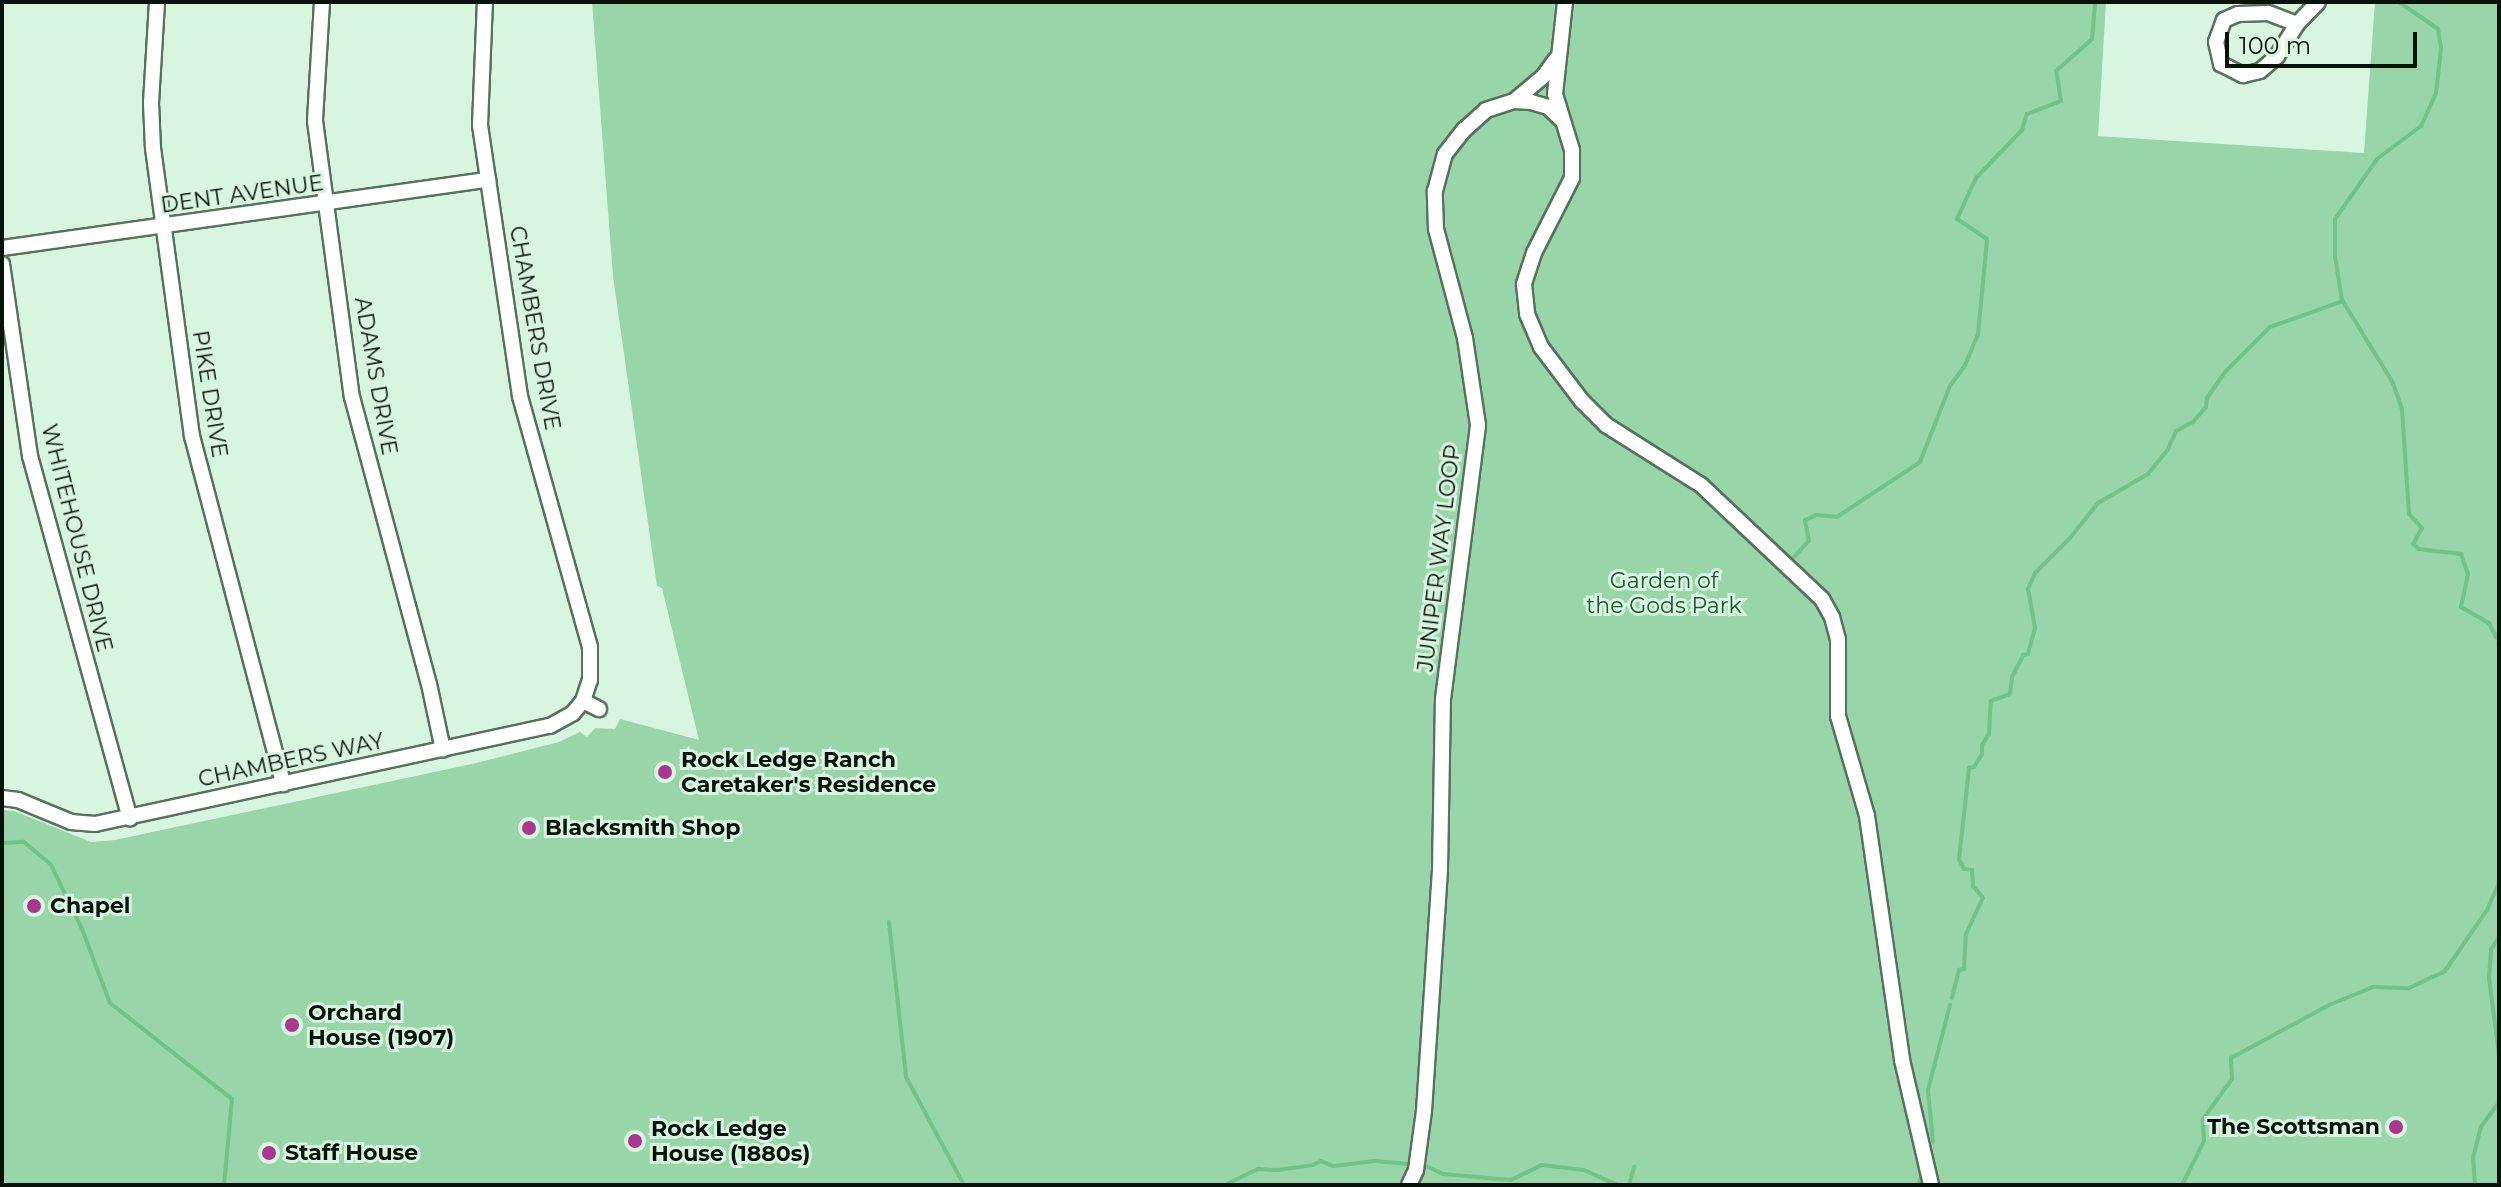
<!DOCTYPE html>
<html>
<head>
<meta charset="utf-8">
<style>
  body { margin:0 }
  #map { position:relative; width:2501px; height:1187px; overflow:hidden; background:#d8f5df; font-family:Montserrat,sans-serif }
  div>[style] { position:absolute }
  .green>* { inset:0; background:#98d5a8 }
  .stream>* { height:4px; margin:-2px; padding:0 2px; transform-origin:2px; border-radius:2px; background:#71c389 }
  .roads { filter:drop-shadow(2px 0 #57715e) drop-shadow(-2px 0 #57715e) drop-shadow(0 2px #57715e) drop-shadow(0 -2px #57715e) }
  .minor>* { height:14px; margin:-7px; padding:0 7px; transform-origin:7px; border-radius:7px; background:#fff }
  .dots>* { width:22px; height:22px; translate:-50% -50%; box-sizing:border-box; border:4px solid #d8f5df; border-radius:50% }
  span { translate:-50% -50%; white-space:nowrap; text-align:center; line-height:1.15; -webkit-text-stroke:6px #d8f5df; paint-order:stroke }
  .street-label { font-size:22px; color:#08120b }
  .park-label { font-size:22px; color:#1b5731 }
  .poi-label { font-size:22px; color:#08120b; font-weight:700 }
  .left { translate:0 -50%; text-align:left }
  .right { translate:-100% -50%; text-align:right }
  .frame { position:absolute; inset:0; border:4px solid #08120b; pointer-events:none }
  .scale { position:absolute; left:2225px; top:32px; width:192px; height:36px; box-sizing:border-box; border:4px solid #08120b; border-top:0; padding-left:10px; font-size:24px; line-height:28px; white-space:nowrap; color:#08120b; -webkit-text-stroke:6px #d8f5df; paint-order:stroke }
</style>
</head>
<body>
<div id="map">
  <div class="green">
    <i style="clip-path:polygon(592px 2px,2106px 2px,2098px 136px,2364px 153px,2375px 2px,2499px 2px,2499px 1185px,2px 1185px,2px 810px,14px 811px,91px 842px,115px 840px,472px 764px,559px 742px,580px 732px,587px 737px,595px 728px,615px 729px,620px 719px,699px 740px,662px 588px,657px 586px,613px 276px)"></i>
  </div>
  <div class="stream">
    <i style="left:2399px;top:2px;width:47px;rotate:34.7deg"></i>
    <i style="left:2438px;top:29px;width:20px;rotate:81deg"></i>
    <i style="left:2441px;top:49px;width:44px;rotate:96.5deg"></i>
    <i style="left:2436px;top:93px;width:36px;rotate:114deg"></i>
    <i style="left:2421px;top:126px;width:55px;rotate:143.1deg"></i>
    <i style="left:2377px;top:159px;width:73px;rotate:125deg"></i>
    <i style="left:2335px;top:219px;width:37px;rotate:90deg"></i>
    <i style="left:2335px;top:256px;width:45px;rotate:81deg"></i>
    <i style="left:2342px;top:300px;width:97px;rotate:58.4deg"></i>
    <i style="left:2393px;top:383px;width:28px;rotate:71deg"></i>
    <i style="left:2402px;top:409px;width:105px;rotate:86.2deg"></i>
    <i style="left:2409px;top:514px;width:19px;rotate:47deg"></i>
    <i style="left:2422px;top:528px;width:18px;rotate:119deg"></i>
    <i style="left:2413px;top:544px;width:8px;rotate:40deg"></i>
    <i style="left:2419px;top:549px;width:42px;rotate:6.8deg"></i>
    <i style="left:2461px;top:554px;width:21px;rotate:71deg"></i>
    <i style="left:2468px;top:574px;width:34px;rotate:102deg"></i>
    <i style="left:2461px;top:607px;width:32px;rotate:30deg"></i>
    <i style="left:2489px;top:623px;width:16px;rotate:63deg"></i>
    <i style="left:1792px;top:559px;width:25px;rotate:-47deg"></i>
    <i style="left:1809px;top:541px;width:21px;rotate:-101deg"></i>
    <i style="left:1805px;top:520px;width:12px;rotate:-24deg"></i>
    <i style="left:1816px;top:515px;width:21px;rotate:5deg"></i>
    <i style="left:1837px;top:517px;width:100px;rotate:-33.5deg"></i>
    <i style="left:1920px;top:462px;width:82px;rotate:-68.5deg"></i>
    <i style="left:1950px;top:386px;width:26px;rotate:-54deg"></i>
    <i style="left:1965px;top:365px;width:33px;rotate:-67deg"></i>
    <i style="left:1978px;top:335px;width:96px;rotate:-84.6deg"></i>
    <i style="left:1987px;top:239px;width:36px;rotate:-146deg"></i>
    <i style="left:1957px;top:219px;width:45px;rotate:-65.1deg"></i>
    <i style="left:1976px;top:178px;width:66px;rotate:-46.2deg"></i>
    <i style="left:2022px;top:130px;width:17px;rotate:-73deg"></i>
    <i style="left:2027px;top:114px;width:36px;rotate:-21deg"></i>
    <i style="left:2061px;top:101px;width:30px;rotate:-99deg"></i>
    <i style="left:2056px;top:71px;width:48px;rotate:-41.6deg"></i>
    <i style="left:2092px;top:39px;width:37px;rotate:-85deg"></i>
    <i style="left:2498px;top:643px;width:2px;rotate:63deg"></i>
    <i style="left:2px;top:843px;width:22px;rotate:-3deg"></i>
    <i style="left:24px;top:842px;width:35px;rotate:40deg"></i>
    <i style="left:51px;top:865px;width:71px;rotate:64.2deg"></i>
    <i style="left:82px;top:929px;width:79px;rotate:69.3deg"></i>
    <i style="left:110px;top:1003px;width:155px;rotate:38.2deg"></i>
    <i style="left:232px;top:1099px;width:86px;rotate:95.3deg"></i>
    <i style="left:889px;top:922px;width:156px;rotate:83.7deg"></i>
    <i style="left:906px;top:1077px;width:123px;rotate:61.8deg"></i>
    <i style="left:2499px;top:937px;width:15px;rotate:122deg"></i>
    <i style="left:2491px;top:950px;width:28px;rotate:94deg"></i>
    <i style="left:2489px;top:978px;width:78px;rotate:82.6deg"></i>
    <i style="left:1952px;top:998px;width:29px;rotate:-76deg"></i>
    <i style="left:1959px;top:970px;width:5px;rotate:-11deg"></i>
    <i style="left:1964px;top:969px;width:35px;rotate:-87deg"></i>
    <i style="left:1966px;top:934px;width:40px;rotate:-65deg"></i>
    <i style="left:1983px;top:898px;width:16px;rotate:-130deg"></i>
    <i style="left:1973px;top:886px;width:16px;rotate:-94deg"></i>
    <i style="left:1972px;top:870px;width:8px;rotate:-173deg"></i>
    <i style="left:1964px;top:869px;width:11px;rotate:-117deg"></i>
    <i style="left:1959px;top:859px;width:92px;rotate:-83.7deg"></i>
    <i style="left:1969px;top:768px;width:5px;rotate:-11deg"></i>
    <i style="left:1974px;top:767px;width:15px;rotate:-58deg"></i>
    <i style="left:1982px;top:754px;width:9px;rotate:-90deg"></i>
    <i style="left:1982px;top:745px;width:13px;rotate:-58deg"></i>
    <i style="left:1989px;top:734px;width:33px;rotate:-87deg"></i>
    <i style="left:1991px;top:701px;width:20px;rotate:-20deg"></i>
    <i style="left:2010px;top:694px;width:17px;rotate:-83deg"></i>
    <i style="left:2012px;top:677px;width:25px;rotate:-63deg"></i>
    <i style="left:2023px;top:655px;width:5px;rotate:-11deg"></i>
    <i style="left:2028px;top:654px;width:27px;rotate:-75deg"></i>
    <i style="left:2035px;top:628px;width:40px;rotate:-100deg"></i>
    <i style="left:2028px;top:589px;width:17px;rotate:-66deg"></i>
    <i style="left:2035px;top:573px;width:49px;rotate:-45deg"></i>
    <i style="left:2070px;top:538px;width:45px;rotate:-51.3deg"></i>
    <i style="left:2098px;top:503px;width:58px;rotate:-30.1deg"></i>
    <i style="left:2148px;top:474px;width:32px;rotate:-51deg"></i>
    <i style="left:2168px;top:449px;width:20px;rotate:-66deg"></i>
    <i style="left:2176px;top:431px;width:19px;rotate:-28deg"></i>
    <i style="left:2193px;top:422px;width:20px;rotate:-49deg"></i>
    <i style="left:2206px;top:407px;width:9px;rotate:-84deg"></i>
    <i style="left:2207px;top:398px;width:33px;rotate:-55deg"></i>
    <i style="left:2226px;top:371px;width:62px;rotate:-45deg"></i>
    <i style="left:2270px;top:327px;width:77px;rotate:-19.6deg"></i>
    <i style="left:1933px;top:1142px;width:52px;rotate:-95.5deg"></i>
    <i style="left:1928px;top:1090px;width:88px;rotate:-75.5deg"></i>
    <i style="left:1424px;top:1165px;width:21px;rotate:25deg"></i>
    <i style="left:1443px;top:1174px;width:68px;rotate:5deg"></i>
    <i style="left:1511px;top:1180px;width:34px;rotate:-26deg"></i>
    <i style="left:1542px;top:1165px;width:42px;rotate:6.8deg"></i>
    <i style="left:1584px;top:1170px;width:36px;rotate:24deg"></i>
    <i style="left:1225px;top:1185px;width:37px;rotate:-26deg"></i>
    <i style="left:1258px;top:1169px;width:20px;rotate:3deg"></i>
    <i style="left:1278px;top:1170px;width:35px;rotate:-8deg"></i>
    <i style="left:1313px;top:1165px;width:9px;rotate:-27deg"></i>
    <i style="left:1321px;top:1161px;width:13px;rotate:23deg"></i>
    <i style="left:1333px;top:1166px;width:42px;rotate:-6.8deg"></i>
    <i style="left:1375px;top:1161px;width:34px;rotate:5deg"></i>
    <i style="left:1629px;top:1185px;width:19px;rotate:-74deg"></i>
    <i style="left:1918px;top:1185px;width:11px;rotate:-68deg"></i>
    <i style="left:2182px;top:1185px;width:49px;rotate:-63.4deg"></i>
    <i style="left:2204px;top:1141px;width:22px;rotate:-93deg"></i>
    <i style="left:2203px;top:1119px;width:49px;rotate:-54.1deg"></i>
    <i style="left:2232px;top:1079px;width:21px;rotate:-93deg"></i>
    <i style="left:2231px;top:1058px;width:111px;rotate:-28.4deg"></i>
    <i style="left:2329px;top:1005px;width:48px;rotate:-22.2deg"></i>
    <i style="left:2373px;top:987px;width:36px;rotate:2deg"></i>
    <i style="left:2409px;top:988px;width:40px;rotate:-25deg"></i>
    <i style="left:2445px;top:971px;width:74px;rotate:-55.5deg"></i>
    <i style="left:2487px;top:910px;width:30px;rotate:-66deg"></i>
    <i style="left:2475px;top:1185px;width:27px;rotate:-94deg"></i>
    <i style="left:2473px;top:1158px;width:32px;rotate:-76deg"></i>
    <i style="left:2481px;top:1127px;width:31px;rotate:-54deg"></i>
  </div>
  <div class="roads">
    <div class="minor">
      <i style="left:157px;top:2px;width:101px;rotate:93.4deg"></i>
      <i style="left:151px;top:103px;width:45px;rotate:87.5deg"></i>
      <i style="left:153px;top:148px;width:291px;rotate:82.3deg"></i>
      <i style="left:192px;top:436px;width:360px;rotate:75.3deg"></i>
      <i style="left:322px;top:2px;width:119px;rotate:93.4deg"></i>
      <i style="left:315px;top:121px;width:278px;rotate:82.4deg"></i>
      <i style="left:352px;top:397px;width:297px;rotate:75deg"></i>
      <i style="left:429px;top:684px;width:67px;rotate:78deg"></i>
      <i style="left:1565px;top:2px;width:93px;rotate:96.2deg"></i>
      <i style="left:1555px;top:94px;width:59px;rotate:73.1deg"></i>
      <i style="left:1572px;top:150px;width:28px;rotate:90deg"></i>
      <i style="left:1572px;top:178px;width:84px;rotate:116.9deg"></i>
      <i style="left:1534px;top:253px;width:33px;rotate:108deg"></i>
      <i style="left:1524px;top:284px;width:30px;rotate:84deg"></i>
      <i style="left:1527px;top:314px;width:36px;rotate:67deg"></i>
      <i style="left:1541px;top:347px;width:68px;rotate:52.8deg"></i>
      <i style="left:1582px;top:401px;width:34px;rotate:45deg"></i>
      <i style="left:1606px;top:425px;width:112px;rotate:32.3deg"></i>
      <i style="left:1701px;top:485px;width:166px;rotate:43.3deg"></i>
      <i style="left:1822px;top:599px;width:21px;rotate:61deg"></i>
      <i style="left:1832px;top:617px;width:23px;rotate:75deg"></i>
      <i style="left:1838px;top:639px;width:77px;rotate:90deg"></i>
      <i style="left:1838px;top:716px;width:104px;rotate:73.8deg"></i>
      <i style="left:1867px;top:816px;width:246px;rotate:81.8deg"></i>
      <i style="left:1902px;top:1060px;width:128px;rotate:76.9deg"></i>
      <i style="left:2297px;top:24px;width:31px;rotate:-159deg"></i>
      <i style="left:2268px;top:13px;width:30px;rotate:178deg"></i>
      <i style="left:2238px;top:14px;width:15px;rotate:157deg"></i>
      <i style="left:2224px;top:20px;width:23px;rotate:110deg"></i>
      <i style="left:2216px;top:42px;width:23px;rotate:77deg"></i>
      <i style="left:2221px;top:64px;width:25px;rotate:27deg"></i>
      <i style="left:2243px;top:75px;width:17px;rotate:-13deg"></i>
      <i style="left:2260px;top:71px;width:23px;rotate:-41deg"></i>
      <i style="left:2277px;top:56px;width:38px;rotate:-58deg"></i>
      <i style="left:2297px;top:24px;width:30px;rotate:-46deg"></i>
      <i style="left:1514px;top:101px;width:38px;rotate:-40deg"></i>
      <i style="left:1543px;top:77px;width:22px;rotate:-54deg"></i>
      <i style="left:2px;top:248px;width:491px;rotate:-8deg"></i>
      <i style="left:2px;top:264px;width:194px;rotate:81.7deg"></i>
      <i style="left:30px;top:456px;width:376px;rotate:74.6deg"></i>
      <i style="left:583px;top:701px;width:18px;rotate:27deg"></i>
      <i style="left:2px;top:798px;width:16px;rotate:7deg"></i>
      <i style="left:18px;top:800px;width:57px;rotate:22.5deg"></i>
      <i style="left:71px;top:822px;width:24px;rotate:5deg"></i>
      <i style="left:95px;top:824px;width:465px;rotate:-12.2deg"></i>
      <i style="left:550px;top:726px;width:26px;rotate:-29deg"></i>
      <i style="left:573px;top:713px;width:16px;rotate:-50deg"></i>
      <i style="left:583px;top:701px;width:22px;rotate:-72deg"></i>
      <i style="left:590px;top:680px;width:33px;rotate:-90deg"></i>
      <i style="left:590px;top:647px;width:261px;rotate:-105.6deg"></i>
      <i style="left:520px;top:396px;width:274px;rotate:-98.4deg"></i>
      <i style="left:480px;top:125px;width:123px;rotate:-87.7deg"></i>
      <i style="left:1409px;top:1185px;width:17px;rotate:-65deg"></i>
      <i style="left:1416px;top:1170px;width:60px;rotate:-82.3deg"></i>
      <i style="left:1424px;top:1111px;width:243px;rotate:-86.2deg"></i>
      <i style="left:1440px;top:869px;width:170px;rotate:-89deg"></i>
      <i style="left:1443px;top:699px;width:276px;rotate:-82.7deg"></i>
      <i style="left:1478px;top:425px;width:88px;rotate:-98.5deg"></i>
      <i style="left:1465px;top:338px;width:113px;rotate:-104.9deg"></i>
      <i style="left:1436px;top:229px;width:38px;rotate:-92deg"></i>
      <i style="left:1435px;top:191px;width:38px;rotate:-75deg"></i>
      <i style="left:1445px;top:154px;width:31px;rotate:-52deg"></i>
      <i style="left:1464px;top:130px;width:30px;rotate:-42deg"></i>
      <i style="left:1486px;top:110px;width:29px;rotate:-18deg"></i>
      <i style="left:1514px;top:101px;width:17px;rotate:3deg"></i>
      <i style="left:1531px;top:102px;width:18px;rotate:16deg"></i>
      <i style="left:1548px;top:107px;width:18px;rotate:43deg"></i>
    </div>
  </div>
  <div class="dots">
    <i style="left:665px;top:772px;background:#aa3690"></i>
    <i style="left:529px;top:828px;background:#aa3690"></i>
    <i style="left:34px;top:906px;background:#aa3690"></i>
    <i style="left:292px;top:1025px;background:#aa3690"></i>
    <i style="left:2396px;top:1127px;background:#aa3690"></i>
    <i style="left:635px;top:1141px;background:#aa3690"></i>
    <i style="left:269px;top:1153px;background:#aa3690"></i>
  </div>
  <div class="street-label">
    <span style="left:242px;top:194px;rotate:-8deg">DENT AVENUE</span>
    <span style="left:535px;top:328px;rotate:80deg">CHAMBERS DRIVE</span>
    <span style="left:376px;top:376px;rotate:80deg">ADAMS DRIVE</span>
    <span style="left:210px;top:394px;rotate:81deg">PIKE DRIVE</span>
    <span style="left:77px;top:538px;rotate:76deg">WHITEHOUSE DRIVE</span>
    <span style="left:1439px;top:558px;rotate:-83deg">JUNIPER WAY LOOP</span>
    <span style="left:291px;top:760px;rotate:-12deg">CHAMBERS WAY</span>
  </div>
  <div class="park-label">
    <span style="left:1664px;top:593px">Garden of<br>the Gods Park</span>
  </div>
  <div class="poi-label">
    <span class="left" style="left:681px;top:772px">Rock Ledge Ranch<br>Caretaker's Residence</span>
    <span class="left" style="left:545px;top:828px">Blacksmith Shop</span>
    <span class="left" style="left:50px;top:906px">Chapel</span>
    <span class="left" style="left:308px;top:1025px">Orchard<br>House (1907)</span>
    <span class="right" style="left:2380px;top:1127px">The Scottsman</span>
    <span class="left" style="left:651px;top:1141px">Rock Ledge<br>House (1880s)</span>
    <span class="left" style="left:285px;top:1153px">Staff House</span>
  </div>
  <div class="frame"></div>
  <div class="scale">100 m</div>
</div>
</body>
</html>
